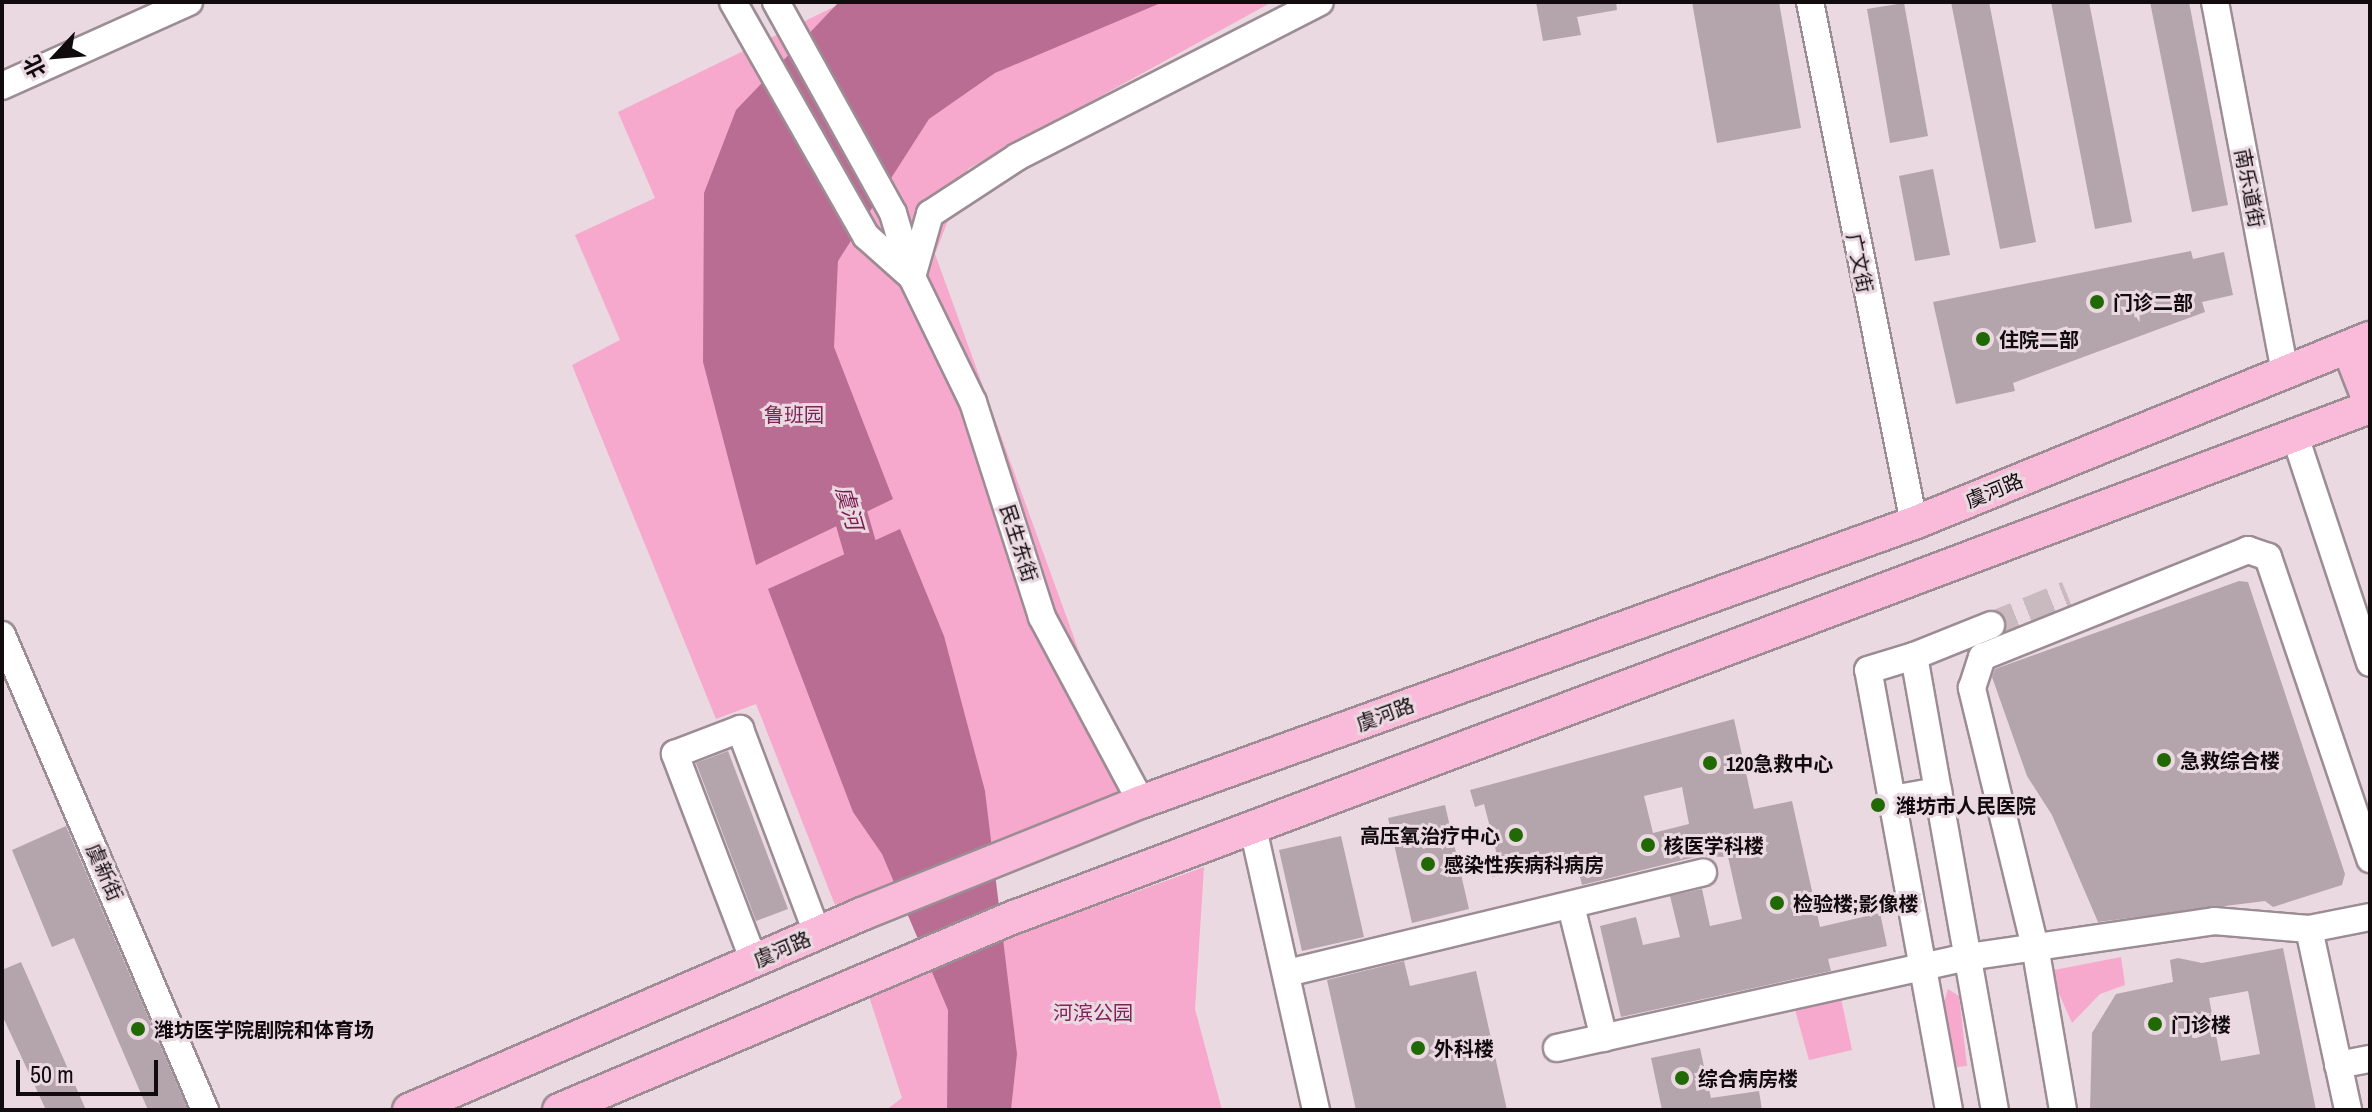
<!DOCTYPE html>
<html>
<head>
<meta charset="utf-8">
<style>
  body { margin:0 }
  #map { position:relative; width:2372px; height:1112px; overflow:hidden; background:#ead9e0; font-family:"Archivo Narrow","Noto Sans SC",sans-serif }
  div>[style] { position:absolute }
  .green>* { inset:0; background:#f7a8cd }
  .water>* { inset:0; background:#ba6d93 }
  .river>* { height:34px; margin:-17px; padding:0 17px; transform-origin:17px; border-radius:17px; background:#ba6d93 }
  .building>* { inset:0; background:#b4a4ab }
  .minor-tunnel>* { height:26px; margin-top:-13px; transform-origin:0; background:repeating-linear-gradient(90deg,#c9bac0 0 26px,transparent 0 39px) }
  .roads { filter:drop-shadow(2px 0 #9c8c93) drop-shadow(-2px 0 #9c8c93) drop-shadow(0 2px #9c8c93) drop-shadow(0 -2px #9c8c93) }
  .minor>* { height:26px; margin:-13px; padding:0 13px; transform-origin:13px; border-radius:13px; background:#fff }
  .major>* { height:32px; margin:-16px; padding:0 16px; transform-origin:16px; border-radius:16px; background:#f9bbd9 }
  .dots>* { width:22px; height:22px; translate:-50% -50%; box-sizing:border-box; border:4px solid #ead9e0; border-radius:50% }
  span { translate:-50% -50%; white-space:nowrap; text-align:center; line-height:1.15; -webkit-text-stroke:6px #ead9e0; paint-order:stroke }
  .street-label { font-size:20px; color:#110b0e }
  .poi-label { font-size:20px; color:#110b0e; font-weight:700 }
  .left { translate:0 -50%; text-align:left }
  .right { translate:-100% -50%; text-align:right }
  .park-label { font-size:20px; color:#802358 }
  .water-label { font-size:22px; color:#791d52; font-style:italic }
  .frame { position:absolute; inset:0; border:4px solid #110b0e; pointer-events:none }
  .north { position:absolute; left:16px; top:16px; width:80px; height:80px; -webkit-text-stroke:6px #ead9e0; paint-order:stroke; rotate:244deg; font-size:22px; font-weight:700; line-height:32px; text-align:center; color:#110b0e }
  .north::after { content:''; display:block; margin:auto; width:28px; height:36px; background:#110b0e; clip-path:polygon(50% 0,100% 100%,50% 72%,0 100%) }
  .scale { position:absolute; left:16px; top:1060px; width:142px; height:36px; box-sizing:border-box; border:4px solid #110b0e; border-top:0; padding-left:10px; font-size:24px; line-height:28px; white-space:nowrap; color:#110b0e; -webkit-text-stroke:6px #ead9e0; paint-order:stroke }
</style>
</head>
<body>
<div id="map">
  <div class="green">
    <i style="clip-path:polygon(844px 2px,1272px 2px,968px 169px,935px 254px,1135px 806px,835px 905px,756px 704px,716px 719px,572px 365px,620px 340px,575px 235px,655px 198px,618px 112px)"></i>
    <i style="clip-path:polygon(1204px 867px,1195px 1009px,1222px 1110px,886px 1110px,902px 1098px,867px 990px)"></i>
    <i style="clip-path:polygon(2121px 957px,2125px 985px,2100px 994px,2072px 1023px,2049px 971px)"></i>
    <i style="clip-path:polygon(1948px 989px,1959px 996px,1967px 1066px,1957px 1067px,1954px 1058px,1944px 1002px)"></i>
    <i style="clip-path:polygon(1840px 994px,1852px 1050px,1809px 1060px,1794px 1006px)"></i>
  </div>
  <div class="water">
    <i style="clip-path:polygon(839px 2px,1163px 2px,995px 73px,929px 119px,838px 261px,834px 347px,893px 499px,756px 565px,703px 362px,704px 193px,736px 110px)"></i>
    <i style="clip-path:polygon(900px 529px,944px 636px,985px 791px,1017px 1054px,1011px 1110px,947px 1110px,948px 1010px,882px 854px,853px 812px,768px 589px)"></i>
  </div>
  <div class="river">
    <i style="left:839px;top:475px;width:119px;rotate:73.9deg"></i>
  </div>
  <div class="building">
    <i style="clip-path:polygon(1536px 2px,1616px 2px,1617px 10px,1577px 17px,1581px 35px,1543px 41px)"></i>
    <i style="clip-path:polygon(1692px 2px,1779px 2px,1801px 128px,1717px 143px)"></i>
    <i style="clip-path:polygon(1951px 2px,1989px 2px,2036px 242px,2000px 249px)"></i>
    <i style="clip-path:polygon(2051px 2px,2089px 2px,2132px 222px,2095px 229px)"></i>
    <i style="clip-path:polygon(2150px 2px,2189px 2px,2228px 205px,2192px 212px)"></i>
    <i style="clip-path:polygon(1904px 3px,1928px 136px,1890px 143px,1867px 9px)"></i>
    <i style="clip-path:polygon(1933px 169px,1950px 255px,1915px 261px,1899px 176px)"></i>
    <i style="clip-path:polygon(2191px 251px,2193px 259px,2224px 252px,2233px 295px,2202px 302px,2205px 312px,2013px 383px,2015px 391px,1956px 404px,1933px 302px)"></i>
    <i style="clip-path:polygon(2239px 581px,2248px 582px,2345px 874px,2342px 885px,2273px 907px,2265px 901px,2098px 922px,2052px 815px,2027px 776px,1992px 677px,1995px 669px)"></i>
    <i style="clip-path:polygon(evenodd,1734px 719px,1754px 809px,1792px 801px,1820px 927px,1880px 913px,1887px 946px,1828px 959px,1831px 971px,1621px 1017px,1600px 926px,1636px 917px,1643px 945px,1680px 937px,1670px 896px,1702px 889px,1710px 926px,1742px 919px,1728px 857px,1699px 856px,1582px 885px,1575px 857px,1492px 877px,1487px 857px,1497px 855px,1484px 804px,1475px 807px,1470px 790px,1734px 719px,1682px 787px,1689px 824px,1653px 833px,1644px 796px,1682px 787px)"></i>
    <i style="clip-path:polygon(728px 751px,788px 909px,756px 921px,696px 763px)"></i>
    <i style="clip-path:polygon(1445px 805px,1469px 909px,1412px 923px,1388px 818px)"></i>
    <i style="clip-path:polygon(66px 826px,188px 1110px,148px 1110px,74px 938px,52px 947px,12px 850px)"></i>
    <i style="clip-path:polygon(1341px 836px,1364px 937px,1302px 951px,1279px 850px)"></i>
    <i style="clip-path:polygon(evenodd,2283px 948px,2316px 1110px,2090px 1110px,2092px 1033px,2116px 994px,2173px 982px,2170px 960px,2178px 958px,2202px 963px,2283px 948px,2248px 991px,2260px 1054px,2221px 1061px,2209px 998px,2248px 991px)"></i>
    <i style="clip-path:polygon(1404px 961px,1410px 986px,1476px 971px,1507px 1110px,1356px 1110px,1327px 980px)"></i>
    <i style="clip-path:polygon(21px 962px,86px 1110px,46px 1110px,2px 1015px,2px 970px)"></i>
    <i style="clip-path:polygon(1700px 1048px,1711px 1098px,1759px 1091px,1762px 1110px,1662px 1110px,1651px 1058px)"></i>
  </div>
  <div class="minor-tunnel">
    <i style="left:1991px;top:625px;width:82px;rotate:-22.2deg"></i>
  </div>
  <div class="roads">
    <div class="minor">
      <i style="left:733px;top:2px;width:269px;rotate:60.4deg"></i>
      <i style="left:866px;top:236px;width:62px;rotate:41.7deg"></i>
      <i style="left:776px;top:2px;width:241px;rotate:61deg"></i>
      <i style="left:893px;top:213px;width:67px;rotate:73.5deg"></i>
      <i style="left:912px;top:277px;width:139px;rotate:64deg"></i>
      <i style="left:973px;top:402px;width:226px;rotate:72.2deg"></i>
      <i style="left:1042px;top:617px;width:210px;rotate:61.8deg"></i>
      <i style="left:1810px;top:2px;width:531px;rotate:78.71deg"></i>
      <i style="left:2215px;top:2px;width:378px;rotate:79.3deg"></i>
      <i style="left:2px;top:86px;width:205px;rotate:-24.2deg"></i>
      <i style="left:912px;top:277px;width:66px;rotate:-74.1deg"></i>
      <i style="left:930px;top:214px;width:104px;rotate:-33.2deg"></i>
      <i style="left:1017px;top:157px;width:340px;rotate:-27.1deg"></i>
      <i style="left:2295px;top:436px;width:239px;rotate:71.7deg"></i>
      <i style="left:2px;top:635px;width:517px;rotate:66.86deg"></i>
      <i style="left:1914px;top:656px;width:83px;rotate:-21.9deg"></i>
      <i style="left:1893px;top:799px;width:46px;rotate:-10.1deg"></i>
      <i style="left:1253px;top:828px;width:289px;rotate:77.4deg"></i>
      <i style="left:1571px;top:906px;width:136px;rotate:76deg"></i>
      <i style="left:2309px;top:929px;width:185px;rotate:77.8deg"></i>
      <i style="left:754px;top:961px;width:222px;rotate:-110.9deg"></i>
      <i style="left:675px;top:754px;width:70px;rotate:-21deg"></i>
      <i style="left:740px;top:729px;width:218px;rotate:69.3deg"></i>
      <i style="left:1287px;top:973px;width:428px;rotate:-13.6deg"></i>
      <i style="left:1557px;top:1048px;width:421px;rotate:-12.5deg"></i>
      <i style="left:1968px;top:957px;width:249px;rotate:-8.3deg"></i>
      <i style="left:2214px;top:921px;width:95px;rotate:4.8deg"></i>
      <i style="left:2309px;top:929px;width:62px;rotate:-11.1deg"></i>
      <i style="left:2338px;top:1065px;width:33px;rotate:-11deg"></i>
      <i style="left:1949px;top:1110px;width:447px;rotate:-100.4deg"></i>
      <i style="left:1868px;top:670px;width:48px;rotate:-16.9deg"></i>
      <i style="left:1914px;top:656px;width:461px;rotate:79.9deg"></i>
      <i style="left:2063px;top:1110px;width:165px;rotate:-99.7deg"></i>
      <i style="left:2035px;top:947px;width:267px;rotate:-103.7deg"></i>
      <i style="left:1972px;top:688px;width:33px;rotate:-72deg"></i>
      <i style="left:1982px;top:657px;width:287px;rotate:-21.9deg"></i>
      <i style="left:2248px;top:550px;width:21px;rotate:19deg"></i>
      <i style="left:2268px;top:557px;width:319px;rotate:71.3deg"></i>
    </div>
    <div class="major">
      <i style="left:2348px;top:347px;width:60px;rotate:68.6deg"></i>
      <i style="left:409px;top:1110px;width:494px;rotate:-23.4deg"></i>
      <i style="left:862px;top:914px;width:301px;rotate:-21.9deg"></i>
      <i style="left:1141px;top:802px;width:822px;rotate:-19.85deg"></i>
      <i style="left:1914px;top:523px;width:492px;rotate:-22.1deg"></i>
      <i style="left:559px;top:1110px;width:497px;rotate:-23deg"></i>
      <i style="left:1017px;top:916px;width:1446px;rotate:-20.62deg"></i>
    </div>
  </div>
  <div class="dots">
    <i style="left:2097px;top:302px;background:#206905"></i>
    <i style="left:1983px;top:339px;background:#206905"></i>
    <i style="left:2164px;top:760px;background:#206905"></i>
    <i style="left:1710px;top:763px;background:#206905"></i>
    <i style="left:1878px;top:805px;background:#206905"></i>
    <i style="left:1516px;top:835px;background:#206905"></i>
    <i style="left:1648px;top:845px;background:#206905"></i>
    <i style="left:1428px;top:864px;background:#206905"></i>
    <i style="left:1777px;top:903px;background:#206905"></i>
    <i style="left:2155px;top:1024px;background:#206905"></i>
    <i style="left:138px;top:1029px;background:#206905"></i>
    <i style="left:1418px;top:1048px;background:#206905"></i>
    <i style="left:1682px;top:1078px;background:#206905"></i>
  </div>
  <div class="street-label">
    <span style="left:2250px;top:188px;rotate:79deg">南乐道街</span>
    <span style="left:1860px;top:263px;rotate:78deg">广文街</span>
    <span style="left:1994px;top:490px;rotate:-22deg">虞河路</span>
    <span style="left:1019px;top:543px;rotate:72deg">民生东街</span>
    <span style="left:1385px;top:714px;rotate:-20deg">虞河路</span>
    <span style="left:105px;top:872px;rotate:66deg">虞新街</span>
    <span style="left:782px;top:949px;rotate:-23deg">虞河路</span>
  </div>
  <div class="poi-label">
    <span class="left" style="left:2113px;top:302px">门诊二部</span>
    <span class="left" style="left:1999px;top:339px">住院二部</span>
    <span class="left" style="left:2180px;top:760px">急救综合楼</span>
    <span class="left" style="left:1726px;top:763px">120急救中心</span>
    <span class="left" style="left:1896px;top:805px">潍坊市人民医院</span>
    <span class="right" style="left:1500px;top:835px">高压氧治疗中心</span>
    <span class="left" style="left:1664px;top:845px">核医学科楼</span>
    <span class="left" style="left:1444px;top:864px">感染性疾病科病房</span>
    <span class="left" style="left:1793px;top:903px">检验楼;影像楼</span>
    <span class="left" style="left:2171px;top:1024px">门诊楼</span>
    <span class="left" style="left:154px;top:1029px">潍坊医学院剧院和体育场</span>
    <span class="left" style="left:1434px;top:1048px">外科楼</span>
    <span class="left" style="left:1698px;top:1078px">综合病房楼</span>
  </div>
  <div class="park-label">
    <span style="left:794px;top:414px">鲁班园</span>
    <span style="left:1093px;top:1012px">河滨公园</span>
  </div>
  <div class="water-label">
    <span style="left:849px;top:508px;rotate:74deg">虞河</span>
  </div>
  <div class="frame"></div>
  <div class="north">北</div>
  <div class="scale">50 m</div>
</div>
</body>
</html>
